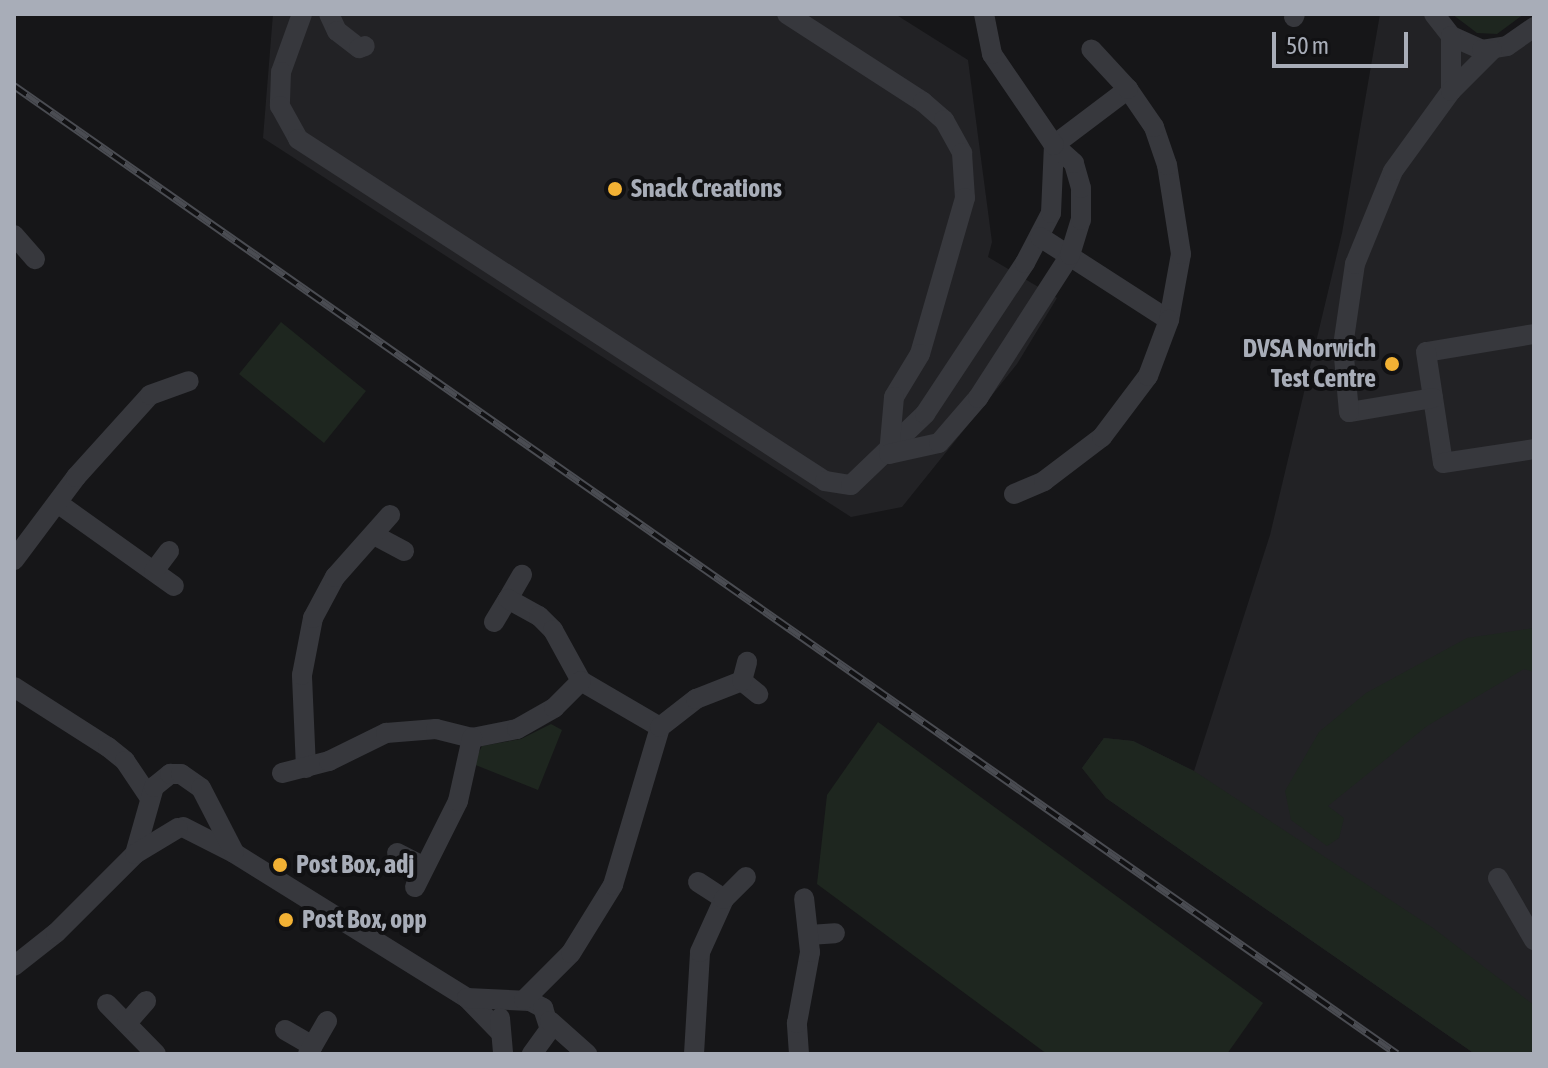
<!DOCTYPE html>
<html>
<head>
<meta charset="utf-8">
<style>
  body { margin:0 }
  #map { position:relative; width:1548px; height:1068px; overflow:hidden; background:#161618; font-family:"Asap Condensed",sans-serif }
  div>[style] { position:absolute }
  .built>* { inset:0; background:#222225 }
  .green>* { inset:0; background:#1e261f }
  .minor>* { height:20px; margin:-10px; padding:0 10px; transform-origin:10px; border-radius:10px; background:#37383d }
  .rail>* { height:8px; margin-top:-4px; transform-origin:0; background:repeating-linear-gradient(90deg,#111113 0 15px,#4a4c52 0 30px); box-sizing:border-box; border-block:2px solid #4a4c52 }
  .dots>* { width:22px; height:22px; translate:-50% -50%; box-sizing:border-box; border:4px solid #111113; border-radius:50% }
  span { translate:-50% -50%; white-space:nowrap; text-align:center; line-height:1.15; -webkit-text-stroke:8px #111113; paint-order:stroke }
  .poi-label { font-size:26px; color:#a8adb8; font-weight:700 }
  .left { translate:0 -50%; text-align:left }
  .right { translate:-100% -50%; text-align:right }
  .frame { position:absolute; inset:0; border:16px solid #a8adb8; pointer-events:none }
  .scale { position:absolute; left:1272px; top:32px; width:136px; height:36px; box-sizing:border-box; border:4px solid #a8adb8; border-top:0; padding-left:10px; font-size:24px; line-height:28px; white-space:nowrap; color:#a8adb8; -webkit-text-stroke:6px #111113; paint-order:stroke }
</style>
</head>
<body>
<div id="map">
  <div class="built">
    <i style="clip-path:polygon(273px 14px,895px 14px,968px 60px,992px 242px,988px 257px,1057px 298px,1017px 364px,902px 507px,851px 517px,263px 138px)"></i>
    <i style="clip-path:polygon(1380px 14px,1434px 14px,1471px 46px,1534px 40px,1534px 1054px,1475px 1054px,1106px 798px,1082px 768px,1104px 738px,1133px 741px,1194px 771px,1270px 535px,1342px 233px)"></i>
  </div>
  <div class="green">
    <i style="clip-path:polygon(1452px 14px,1524px 14px,1497px 34px,1477px 33px)"></i>
    <i style="clip-path:polygon(281px 322px,366px 391px,324px 443px,239px 374px)"></i>
    <i style="clip-path:polygon(1534px 628px,1534px 672px,1524px 669px,1427px 726px,1328px 806px,1344px 818px,1339px 838px,1327px 846px,1291px 820px,1285px 791px,1319px 732px,1366px 693px,1467px 638px)"></i>
    <i style="clip-path:polygon(878px 722px,1263px 1003px,1227px 1054px,1047px 1054px,817px 884px,827px 795px)"></i>
    <i style="clip-path:polygon(551px 724px,562px 730px,538px 790px,473px 764px,482px 746px,521px 739px)"></i>
    <i style="clip-path:polygon(1104px 738px,1133px 741px,1194px 771px,1433px 928px,1534px 1005px,1534px 1054px,1475px 1054px,1106px 798px,1082px 768px)"></i>
  </div>
  <div class="minor">
    <i style="left:302px;top:14px;width:62px;rotate:109.9deg"></i>
    <i style="left:281px;top:72px;width:34px;rotate:92deg"></i>
    <i style="left:280px;top:106px;width:38px;rotate:61deg"></i>
    <i style="left:298px;top:139px;width:628px;rotate:32.98deg"></i>
    <i style="left:825px;top:481px;width:26px;rotate:9deg"></i>
    <i style="left:851px;top:485px;width:103px;rotate:-43.8deg"></i>
    <i style="left:925px;top:414px;width:181px;rotate:-56.5deg"></i>
    <i style="left:1025px;top:263px;width:56px;rotate:-62.5deg"></i>
    <i style="left:1051px;top:213px;width:68px;rotate:-87.5deg"></i>
    <i style="left:1054px;top:145px;width:93px;rotate:-37.1deg"></i>
    <i style="left:329px;top:14px;width:19px;rotate:65deg"></i>
    <i style="left:337px;top:31px;width:28px;rotate:38deg"></i>
    <i style="left:359px;top:48px;width:6px;rotate:-18deg"></i>
    <i style="left:787px;top:14px;width:162px;rotate:32.9deg"></i>
    <i style="left:923px;top:102px;width:28px;rotate:41deg"></i>
    <i style="left:944px;top:120px;width:38px;rotate:61deg"></i>
    <i style="left:962px;top:153px;width:45px;rotate:86.2deg"></i>
    <i style="left:965px;top:198px;width:162px;rotate:106.1deg"></i>
    <i style="left:920px;top:354px;width:50px;rotate:121.2deg"></i>
    <i style="left:894px;top:397px;width:57px;rotate:95deg"></i>
    <i style="left:1434px;top:14px;width:28px;rotate:52deg"></i>
    <i style="left:1451px;top:36px;width:34px;rotate:24deg"></i>
    <i style="left:1482px;top:50px;width:25px;rotate:-9deg"></i>
    <i style="left:1507px;top:46px;width:33px;rotate:-35deg"></i>
    <i style="left:1294px;top:17px;width:3px;rotate:-72deg"></i>
    <i style="left:1451px;top:36px;width:55px;rotate:90deg"></i>
    <i style="left:14px;top:235px;width:32px;rotate:49deg"></i>
    <i style="left:1040px;top:237px;width:153px;rotate:32.8deg"></i>
    <i style="left:1169px;top:320px;width:67px;rotate:-79.7deg"></i>
    <i style="left:1181px;top:254px;width:90px;rotate:-98.9deg"></i>
    <i style="left:1167px;top:165px;width:40px;rotate:-108.9deg"></i>
    <i style="left:1154px;top:127px;width:46px;rotate:-124.4deg"></i>
    <i style="left:1128px;top:89px;width:54px;rotate:-132.8deg"></i>
    <i style="left:1534px;top:334px;width:109px;rotate:170.5deg"></i>
    <i style="left:1426px;top:352px;width:112px;rotate:81.3deg"></i>
    <i style="left:1443px;top:463px;width:92px;rotate:-8.7deg"></i>
    <i style="left:1433px;top:398px;width:85px;rotate:170.5deg"></i>
    <i style="left:1349px;top:412px;width:66px;rotate:-95.2deg"></i>
    <i style="left:1343px;top:346px;width:83px;rotate:-81.7deg"></i>
    <i style="left:1355px;top:264px;width:100px;rotate:-67.8deg"></i>
    <i style="left:1393px;top:171px;width:99px;rotate:-54.1deg"></i>
    <i style="left:1451px;top:91px;width:58px;rotate:-45deg"></i>
    <i style="left:889px;top:454px;width:51px;rotate:-12.4deg"></i>
    <i style="left:939px;top:443px;width:60px;rotate:-49.1deg"></i>
    <i style="left:978px;top:398px;width:170px;rotate:-57.2deg"></i>
    <i style="left:1070px;top:255px;width:37px;rotate:-73deg"></i>
    <i style="left:1081px;top:220px;width:32px;rotate:-90deg"></i>
    <i style="left:1081px;top:188px;width:26px;rotate:-106deg"></i>
    <i style="left:1074px;top:163px;width:27px;rotate:-138deg"></i>
    <i style="left:1054px;top:145px;width:110px;rotate:-124.3deg"></i>
    <i style="left:992px;top:54px;width:41px;rotate:-101.3deg"></i>
    <i style="left:1014px;top:494px;width:33px;rotate:-23deg"></i>
    <i style="left:1044px;top:481px;width:73px;rotate:-37.2deg"></i>
    <i style="left:1102px;top:437px;width:76px;rotate:-53deg"></i>
    <i style="left:1148px;top:376px;width:60px;rotate:-69.4deg"></i>
    <i style="left:59px;top:504px;width:141px;rotate:35.5deg"></i>
    <i style="left:374px;top:535px;width:34px;rotate:28deg"></i>
    <i style="left:14px;top:560px;width:104px;rotate:-53.2deg"></i>
    <i style="left:76px;top:477px;width:110px;rotate:-47.9deg"></i>
    <i style="left:150px;top:395px;width:41px;rotate:-19.7deg"></i>
    <i style="left:154px;top:571px;width:25px;rotate:-53deg"></i>
    <i style="left:508px;top:599px;width:28px;rotate:-60deg"></i>
    <i style="left:494px;top:622px;width:27px;rotate:-59deg"></i>
    <i style="left:508px;top:599px;width:35px;rotate:29deg"></i>
    <i style="left:539px;top:616px;width:20px;rotate:45deg"></i>
    <i style="left:553px;top:630px;width:58px;rotate:61.2deg"></i>
    <i style="left:581px;top:681px;width:91px;rotate:30.2deg"></i>
    <i style="left:742px;top:681px;width:21px;rotate:39deg"></i>
    <i style="left:14px;top:687px;width:112px;rotate:32.6deg"></i>
    <i style="left:108px;top:747px;width:22px;rotate:39deg"></i>
    <i style="left:125px;top:761px;width:45px;rotate:56deg"></i>
    <i style="left:306px;top:768px;width:93px;rotate:-92.5deg"></i>
    <i style="left:302px;top:675px;width:58px;rotate:-79.1deg"></i>
    <i style="left:313px;top:618px;width:47px;rotate:-61.8deg"></i>
    <i style="left:335px;top:577px;width:83px;rotate:-48.4deg"></i>
    <i style="left:282px;top:773px;width:49px;rotate:-14.3deg"></i>
    <i style="left:329px;top:761px;width:64px;rotate:-26.2deg"></i>
    <i style="left:386px;top:733px;width:50px;rotate:-4.6deg"></i>
    <i style="left:436px;top:729px;width:37px;rotate:14deg"></i>
    <i style="left:472px;top:738px;width:46px;rotate:-11.3deg"></i>
    <i style="left:517px;top:729px;width:43px;rotate:-29.6deg"></i>
    <i style="left:554px;top:708px;width:38px;rotate:-45deg"></i>
    <i style="left:183px;top:827px;width:57px;rotate:27deg"></i>
    <i style="left:234px;top:853px;width:274px;rotate:31.9deg"></i>
    <i style="left:467px;top:998px;width:46px;rotate:45.9deg"></i>
    <i style="left:397px;top:853px;width:29px;rotate:27deg"></i>
    <i style="left:135px;top:854px;width:70px;rotate:-74.2deg"></i>
    <i style="left:154px;top:787px;width:21px;rotate:-39deg"></i>
    <i style="left:170px;top:774px;width:11px"></i>
    <i style="left:181px;top:774px;width:24px;rotate:35deg"></i>
    <i style="left:201px;top:788px;width:72px;rotate:62.7deg"></i>
    <i style="left:1498px;top:878px;width:72px;rotate:59.9deg"></i>
    <i style="left:698px;top:882px;width:31px;rotate:33deg"></i>
    <i style="left:415px;top:887px;width:96px;rotate:-63.4deg"></i>
    <i style="left:458px;top:801px;width:65px;rotate:-77.5deg"></i>
    <i style="left:809px;top:935px;width:26px;rotate:-4deg"></i>
    <i style="left:14px;top:966px;width:53px;rotate:-38.2deg"></i>
    <i style="left:56px;top:933px;width:112px;rotate:-45deg"></i>
    <i style="left:135px;top:854px;width:50px;rotate:-31.2deg"></i>
    <i style="left:467px;top:998px;width:63px;rotate:2.7deg"></i>
    <i style="left:530px;top:1001px;width:15px;rotate:28deg"></i>
    <i style="left:543px;top:1008px;width:22px;rotate:72deg"></i>
    <i style="left:550px;top:1029px;width:31px;rotate:126deg"></i>
    <i style="left:524px;top:1000px;width:66px;rotate:-45deg"></i>
    <i style="left:571px;top:953px;width:80px;rotate:-58.3deg"></i>
    <i style="left:613px;top:885px;width:165px;rotate:-73.4deg"></i>
    <i style="left:660px;top:727px;width:46px;rotate:-37.9deg"></i>
    <i style="left:696px;top:699px;width:49px;rotate:-21.4deg"></i>
    <i style="left:742px;top:681px;width:20px;rotate:-75deg"></i>
    <i style="left:107px;top:1004px;width:70px;rotate:45.6deg"></i>
    <i style="left:500px;top:1018px;width:36px;rotate:85deg"></i>
    <i style="left:550px;top:1021px;width:50px;rotate:41.7deg"></i>
    <i style="left:127px;top:1023px;width:29px;rotate:-49deg"></i>
    <i style="left:285px;top:1030px;width:32px;rotate:30deg"></i>
    <i style="left:308px;top:1054px;width:38px;rotate:-60deg"></i>
    <i style="left:694px;top:1054px;width:102px;rotate:-86.6deg"></i>
    <i style="left:700px;top:952px;width:58px;rotate:-65.6deg"></i>
    <i style="left:724px;top:899px;width:31px;rotate:-45deg"></i>
    <i style="left:799px;top:1054px;width:31px;rotate:-94deg"></i>
    <i style="left:797px;top:1023px;width:72px;rotate:-79.6deg"></i>
    <i style="left:810px;top:952px;width:54px;rotate:-96.3deg"></i>
  </div>
  <div class="rail">
    <i style="left:14px;top:86px;width:1688px;rotate:34.99deg"></i>
  </div>
  <div class="dots">
    <i style="left:615px;top:189px;background:#f2b134"></i>
    <i style="left:1392px;top:364px;background:#f2b134"></i>
    <i style="left:280px;top:865px;background:#f2b134"></i>
    <i style="left:286px;top:920px;background:#f2b134"></i>
  </div>
  <div class="poi-label">
    <span class="left" style="left:631px;top:189px">Snack Creations</span>
    <span class="right" style="left:1376px;top:364px">DVSA Norwich<br>Test Centre</span>
    <span class="left" style="left:296px;top:865px">Post Box, adj</span>
    <span class="left" style="left:302px;top:920px">Post Box, opp</span>
  </div>
  <div class="frame"></div>
  <div class="scale">50 m</div>
</div>
</body>
</html>
